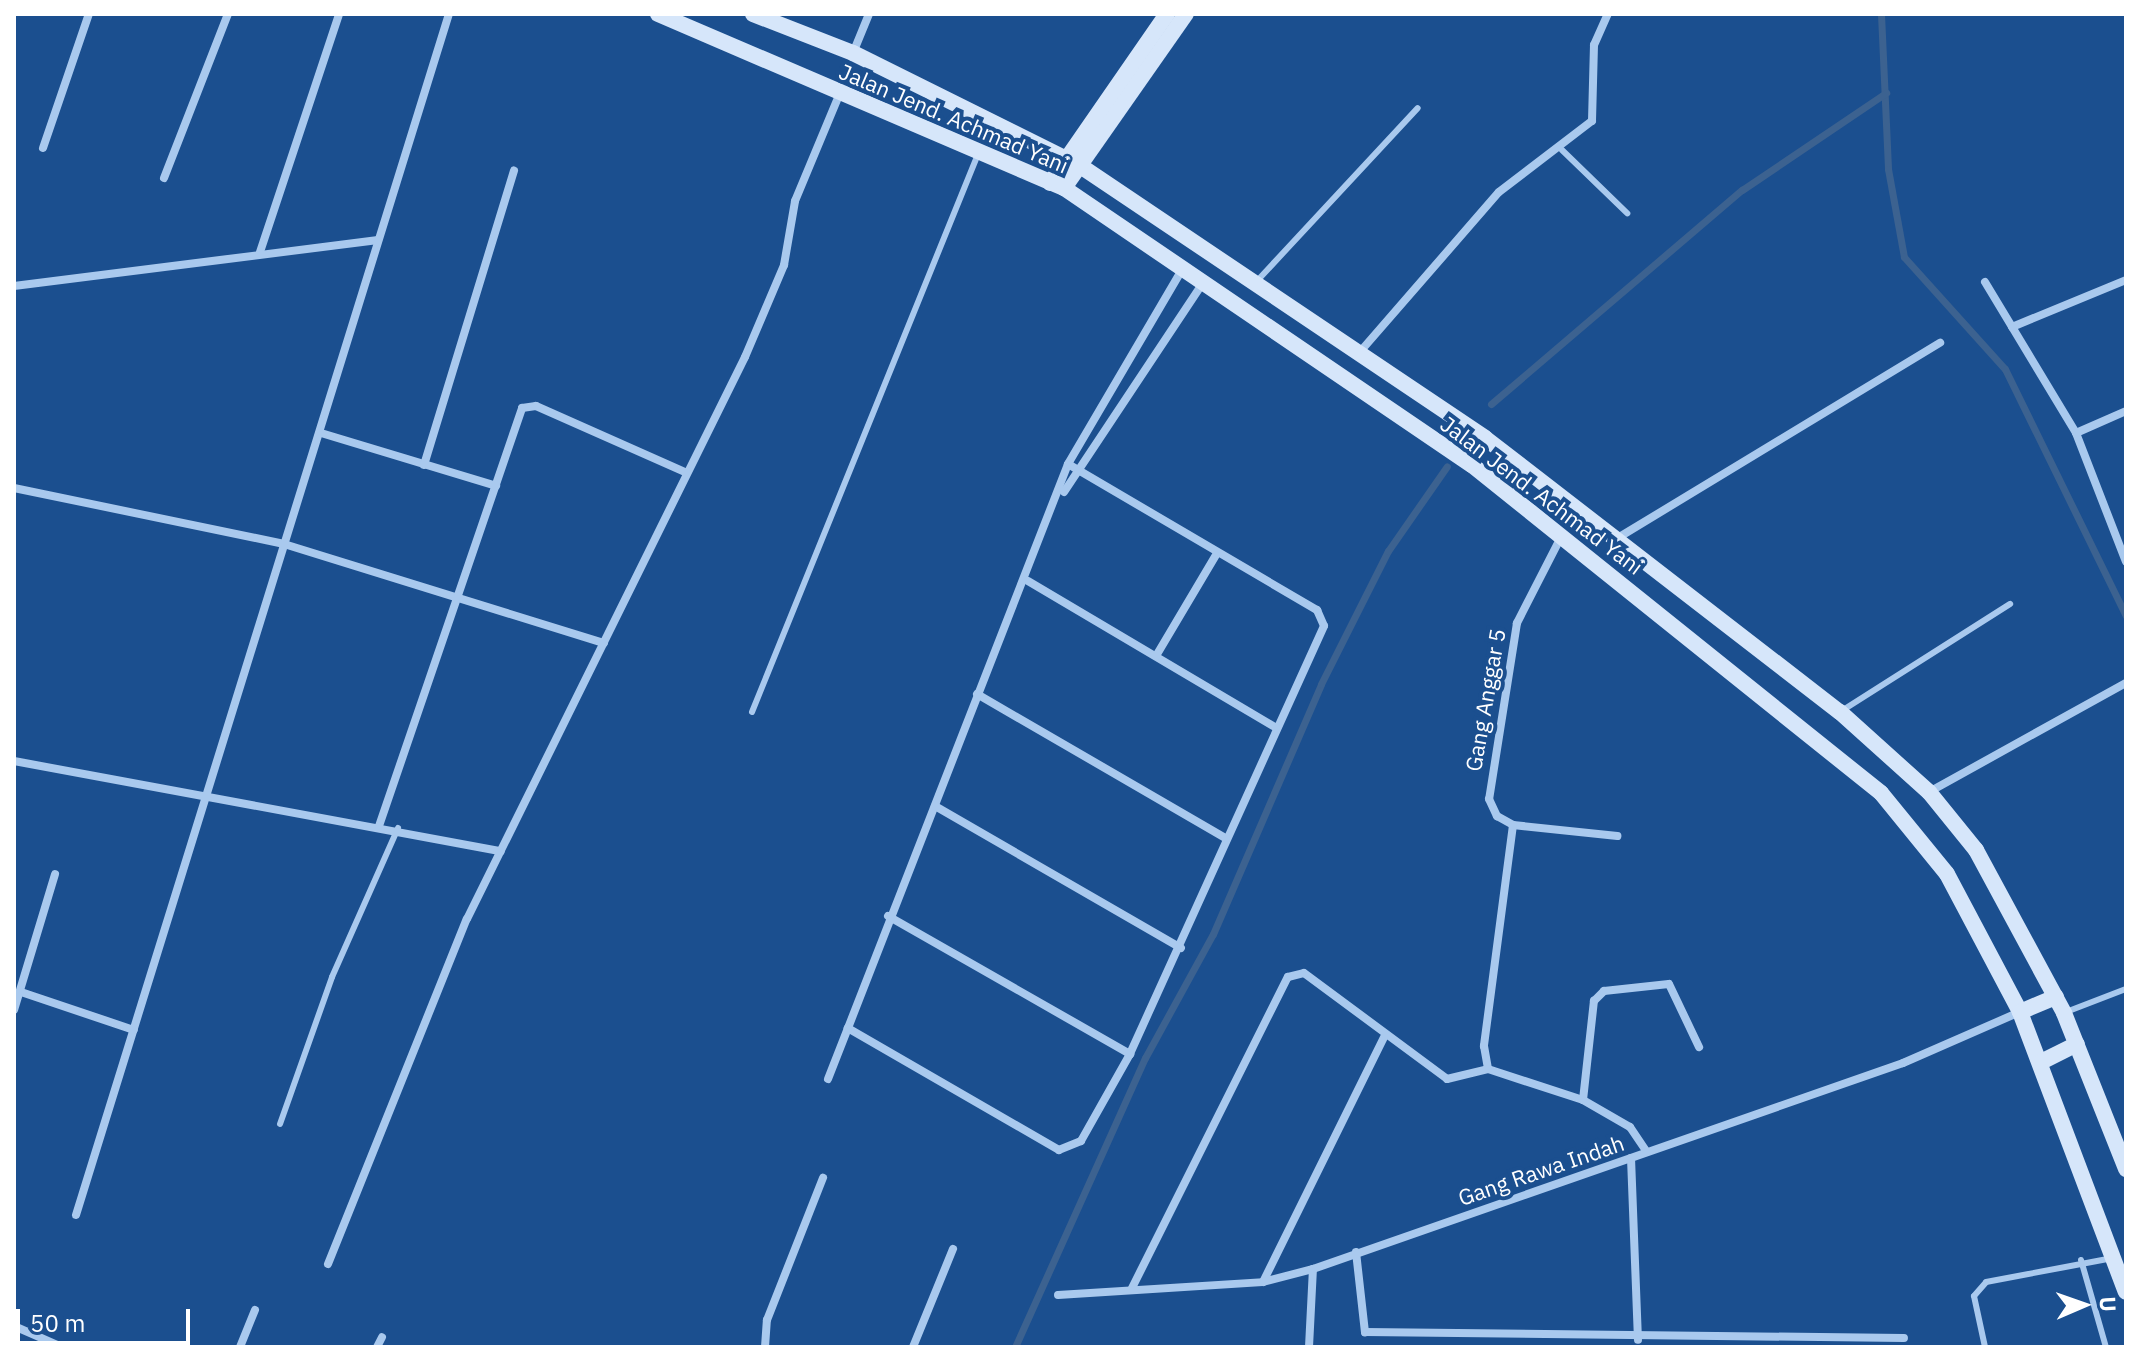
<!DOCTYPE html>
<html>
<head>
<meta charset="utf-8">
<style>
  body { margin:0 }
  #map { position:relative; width:2140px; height:1361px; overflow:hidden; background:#1b4f8f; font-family:"IBM Plex Sans",sans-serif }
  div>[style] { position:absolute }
  .stream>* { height:7px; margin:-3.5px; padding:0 3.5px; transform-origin:3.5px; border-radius:3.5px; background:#3c6290 }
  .lane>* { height:6px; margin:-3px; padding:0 3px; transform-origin:3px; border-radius:3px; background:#a9c9ee }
  .street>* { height:8px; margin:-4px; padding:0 4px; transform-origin:4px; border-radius:4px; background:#a9c9ee }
  .secondary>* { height:16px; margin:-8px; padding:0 8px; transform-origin:8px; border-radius:8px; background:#d6e6fa }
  span { translate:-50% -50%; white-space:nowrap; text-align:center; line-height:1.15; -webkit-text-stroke:8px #1b4f8f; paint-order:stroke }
  .street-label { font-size:22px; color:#fff }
  .frame { position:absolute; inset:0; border:16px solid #fff; pointer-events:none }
  .north { position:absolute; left:2044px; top:1265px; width:80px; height:80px; -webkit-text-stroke:6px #1b4f8f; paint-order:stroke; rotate:88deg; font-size:22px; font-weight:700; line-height:32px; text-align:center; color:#fff }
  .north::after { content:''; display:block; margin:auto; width:28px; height:36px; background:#fff; clip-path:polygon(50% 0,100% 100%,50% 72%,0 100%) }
  .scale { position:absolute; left:16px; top:1309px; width:174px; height:36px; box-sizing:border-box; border:4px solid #fff; border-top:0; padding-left:10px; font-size:24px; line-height:28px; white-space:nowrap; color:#fff; -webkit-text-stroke:6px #1b4f8f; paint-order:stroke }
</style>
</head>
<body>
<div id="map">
  <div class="stream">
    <i style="left:1881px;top:14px;width:155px;rotate:87.4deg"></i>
    <i style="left:1888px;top:169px;width:89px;rotate:79.7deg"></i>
    <i style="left:1904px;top:257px;width:151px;rotate:48deg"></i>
    <i style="left:2005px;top:369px;width:275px;rotate:63.9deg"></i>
    <i style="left:1491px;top:404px;width:330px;rotate:-40.5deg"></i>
    <i style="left:1742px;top:190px;width:174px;rotate:-34deg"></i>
    <i style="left:1015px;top:1347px;width:317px;rotate:-65.8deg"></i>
    <i style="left:1145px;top:1058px;width:141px;rotate:-61.3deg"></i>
    <i style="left:1213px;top:934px;width:272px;rotate:-66.6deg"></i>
    <i style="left:1321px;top:684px;width:149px;rotate:-63.3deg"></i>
    <i style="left:1388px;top:551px;width:103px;rotate:-55.2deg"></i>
  </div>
  <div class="lane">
    <i style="left:1562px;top:150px;width:91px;rotate:44.1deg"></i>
    <i style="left:1257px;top:281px;width:236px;rotate:-47.1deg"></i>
    <i style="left:1843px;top:710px;width:198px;rotate:-32.4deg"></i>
    <i style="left:752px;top:712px;width:602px;rotate:-67.95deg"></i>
    <i style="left:2066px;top:1012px;width:64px;rotate:-21deg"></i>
    <i style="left:280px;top:1124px;width:156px;rotate:-70.5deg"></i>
    <i style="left:332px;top:977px;width:163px;rotate:-66.1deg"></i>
    <i style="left:2081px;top:1260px;width:91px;rotate:74deg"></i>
    <i style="left:1985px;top:1347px;width:52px;rotate:-102.2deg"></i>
    <i style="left:1974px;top:1296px;width:18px;rotate:-49deg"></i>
    <i style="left:1986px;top:1282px;width:129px;rotate:-10.7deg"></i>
  </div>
  <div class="street">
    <i style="left:853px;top:53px;width:42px;rotate:-67.7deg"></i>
    <i style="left:43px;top:148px;width:142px;rotate:-71.1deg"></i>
    <i style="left:164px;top:178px;width:176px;rotate:-68.7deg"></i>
    <i style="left:260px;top:252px;width:251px;rotate:-71.6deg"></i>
    <i style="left:1985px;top:282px;width:176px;rotate:58.9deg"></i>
    <i style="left:2076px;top:433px;width:138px;rotate:68.8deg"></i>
    <i style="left:14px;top:286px;width:367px;rotate:-7.2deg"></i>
    <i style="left:2012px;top:327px;width:123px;rotate:-22.4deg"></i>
    <i style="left:1359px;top:353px;width:213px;rotate:-49deg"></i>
    <i style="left:1499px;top:192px;width:117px;rotate:-37.4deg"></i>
    <i style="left:1592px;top:121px;width:76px;rotate:-88.5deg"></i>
    <i style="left:1594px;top:45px;width:34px;rotate:-66deg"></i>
    <i style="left:321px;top:433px;width:183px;rotate:16.8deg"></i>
    <i style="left:2076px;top:433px;width:55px;rotate:-23.7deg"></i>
    <i style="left:1068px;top:464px;width:289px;rotate:30.4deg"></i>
    <i style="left:1317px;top:610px;width:17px;rotate:66deg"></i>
    <i style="left:1324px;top:626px;width:470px;rotate:114.4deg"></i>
    <i style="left:1130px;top:1054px;width:100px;rotate:119.4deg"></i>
    <i style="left:1081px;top:1141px;width:24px;rotate:158deg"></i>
    <i style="left:1059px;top:1150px;width:244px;rotate:-150deg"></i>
    <i style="left:848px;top:1028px;width:605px;rotate:-68.69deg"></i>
    <i style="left:1068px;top:464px;width:221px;rotate:-59.6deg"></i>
    <i style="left:424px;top:465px;width:308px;rotate:-73deg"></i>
    <i style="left:14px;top:488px;width:276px;rotate:11.7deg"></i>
    <i style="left:284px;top:544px;width:335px;rotate:17.2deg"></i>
    <i style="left:1064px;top:492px;width:247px;rotate:-56.4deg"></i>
    <i style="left:1561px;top:537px;width:97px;rotate:117.1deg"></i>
    <i style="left:1517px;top:623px;width:178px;rotate:99deg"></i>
    <i style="left:1489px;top:799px;width:19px;rotate:65deg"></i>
    <i style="left:1497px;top:816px;width:18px;rotate:29deg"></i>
    <i style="left:1513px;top:825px;width:105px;rotate:6deg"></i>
    <i style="left:1616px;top:539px;width:379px;rotate:-31.2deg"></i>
    <i style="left:1028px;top:581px;width:289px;rotate:30.6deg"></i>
    <i style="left:1156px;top:656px;width:117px;rotate:-59.3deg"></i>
    <i style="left:977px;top:694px;width:287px;rotate:30.1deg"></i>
    <i style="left:14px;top:761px;width:495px;rotate:10.5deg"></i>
    <i style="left:1929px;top:792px;width:225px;rotate:-29deg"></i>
    <i style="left:935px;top:806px;width:284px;rotate:30deg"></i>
    <i style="left:1513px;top:825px;width:223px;rotate:97.5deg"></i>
    <i style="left:1484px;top:1046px;width:23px;rotate:80deg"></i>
    <i style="left:1488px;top:1069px;width:100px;rotate:18.1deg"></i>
    <i style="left:1583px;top:1100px;width:54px;rotate:29.9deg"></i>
    <i style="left:1630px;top:1127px;width:30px;rotate:56deg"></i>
    <i style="left:379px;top:826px;width:442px;rotate:-71.1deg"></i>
    <i style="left:522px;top:408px;width:14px;rotate:-8deg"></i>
    <i style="left:536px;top:406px;width:165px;rotate:23.9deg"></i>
    <i style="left:888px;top:916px;width:279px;rotate:29.7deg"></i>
    <i style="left:21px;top:992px;width:119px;rotate:18.6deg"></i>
    <i style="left:14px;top:1010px;width:142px;rotate:-73.2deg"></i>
    <i style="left:828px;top:1079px;width:55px;rotate:-68.6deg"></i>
    <i style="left:1583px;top:1100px;width:100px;rotate:-83.7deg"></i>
    <i style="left:1594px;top:1001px;width:14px;rotate:-45deg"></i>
    <i style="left:1604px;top:991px;width:65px;rotate:-6.1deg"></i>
    <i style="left:1669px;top:984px;width:70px;rotate:64.5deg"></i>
    <i style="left:1631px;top:1158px;width:182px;rotate:87.8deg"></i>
    <i style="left:76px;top:1215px;width:1258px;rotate:-72.75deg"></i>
    <i style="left:1356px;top:1252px;width:81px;rotate:83.6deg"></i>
    <i style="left:1365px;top:1332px;width:539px;rotate:0.64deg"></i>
    <i style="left:328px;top:1264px;width:372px;rotate:-68.1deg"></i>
    <i style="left:467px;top:919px;width:627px;rotate:-63.68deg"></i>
    <i style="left:745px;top:357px;width:100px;rotate:-67deg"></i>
    <i style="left:784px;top:265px;width:65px;rotate:-80.2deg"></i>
    <i style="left:795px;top:201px;width:117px;rotate:-67.4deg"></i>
    <i style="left:1263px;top:1282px;width:275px;rotate:-63.7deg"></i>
    <i style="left:1132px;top:1288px;width:348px;rotate:-63.4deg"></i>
    <i style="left:1288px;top:977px;width:16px;rotate:-14deg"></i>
    <i style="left:1304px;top:973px;width:178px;rotate:36.5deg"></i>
    <i style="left:1447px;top:1079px;width:42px;rotate:-13.7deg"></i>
    <i style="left:1058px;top:1295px;width:205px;rotate:-3.6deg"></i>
    <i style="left:1263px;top:1282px;width:52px;rotate:-14.6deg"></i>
    <i style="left:1313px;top:1269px;width:625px;rotate:-19.25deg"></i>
    <i style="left:1903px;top:1063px;width:128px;rotate:-23.6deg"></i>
    <i style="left:14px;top:1326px;width:52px;rotate:23.6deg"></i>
    <i style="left:240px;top:1347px;width:40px;rotate:-68deg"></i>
    <i style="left:377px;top:1347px;width:11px;rotate:-63deg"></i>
    <i style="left:765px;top:1347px;width:27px;rotate:-86deg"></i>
    <i style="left:767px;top:1320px;width:153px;rotate:-68.5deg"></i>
    <i style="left:913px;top:1347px;width:106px;rotate:-67.8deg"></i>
    <i style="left:1309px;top:1347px;width:78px;rotate:-87.1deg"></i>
  </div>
  <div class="secondary">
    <i style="left:658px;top:14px;width:442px;rotate:23.2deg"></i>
    <i style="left:1064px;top:188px;width:493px;rotate:34.2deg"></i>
    <i style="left:1472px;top:465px;width:524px;rotate:38.73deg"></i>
    <i style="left:1881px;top:793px;width:104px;rotate:50.8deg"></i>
    <i style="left:1947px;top:874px;width:156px;rotate:62.1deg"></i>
    <i style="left:2020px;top:1012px;width:299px;rotate:69.3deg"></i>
    <i style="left:753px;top:14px;width:107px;rotate:21.3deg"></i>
    <i style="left:853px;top:53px;width:252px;rotate:26.4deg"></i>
    <i style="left:1079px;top:165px;width:489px;rotate:33.9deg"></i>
    <i style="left:1485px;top:438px;width:448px;rotate:37.7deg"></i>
    <i style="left:1840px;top:712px;width:120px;rotate:42deg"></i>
    <i style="left:1929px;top:792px;width:75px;rotate:51deg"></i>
    <i style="left:1976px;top:850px;width:185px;rotate:61.6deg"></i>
    <i style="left:2064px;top:1013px;width:168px;rotate:68.3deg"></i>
    <i style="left:1050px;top:183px;width:206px;rotate:-55.3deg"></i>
    <i style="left:1064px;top:188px;width:213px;rotate:-55deg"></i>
    <i style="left:2020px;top:1012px;width:39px;rotate:-23deg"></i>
    <i style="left:2041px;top:1062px;width:40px;rotate:-26.6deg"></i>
  </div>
  <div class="street-label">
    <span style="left:954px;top:118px;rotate:23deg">Jalan Jend. Achmad Yani</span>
    <span style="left:1542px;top:495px;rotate:37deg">Jalan Jend. Achmad Yani</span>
    <span style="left:1485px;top:700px;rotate:-80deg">Gang Anggar 5</span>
    <span style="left:1541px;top:1170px;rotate:-19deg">Gang Rawa Indah</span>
  </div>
  <div class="frame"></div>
  <div class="north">U</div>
  <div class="scale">50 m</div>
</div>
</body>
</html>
